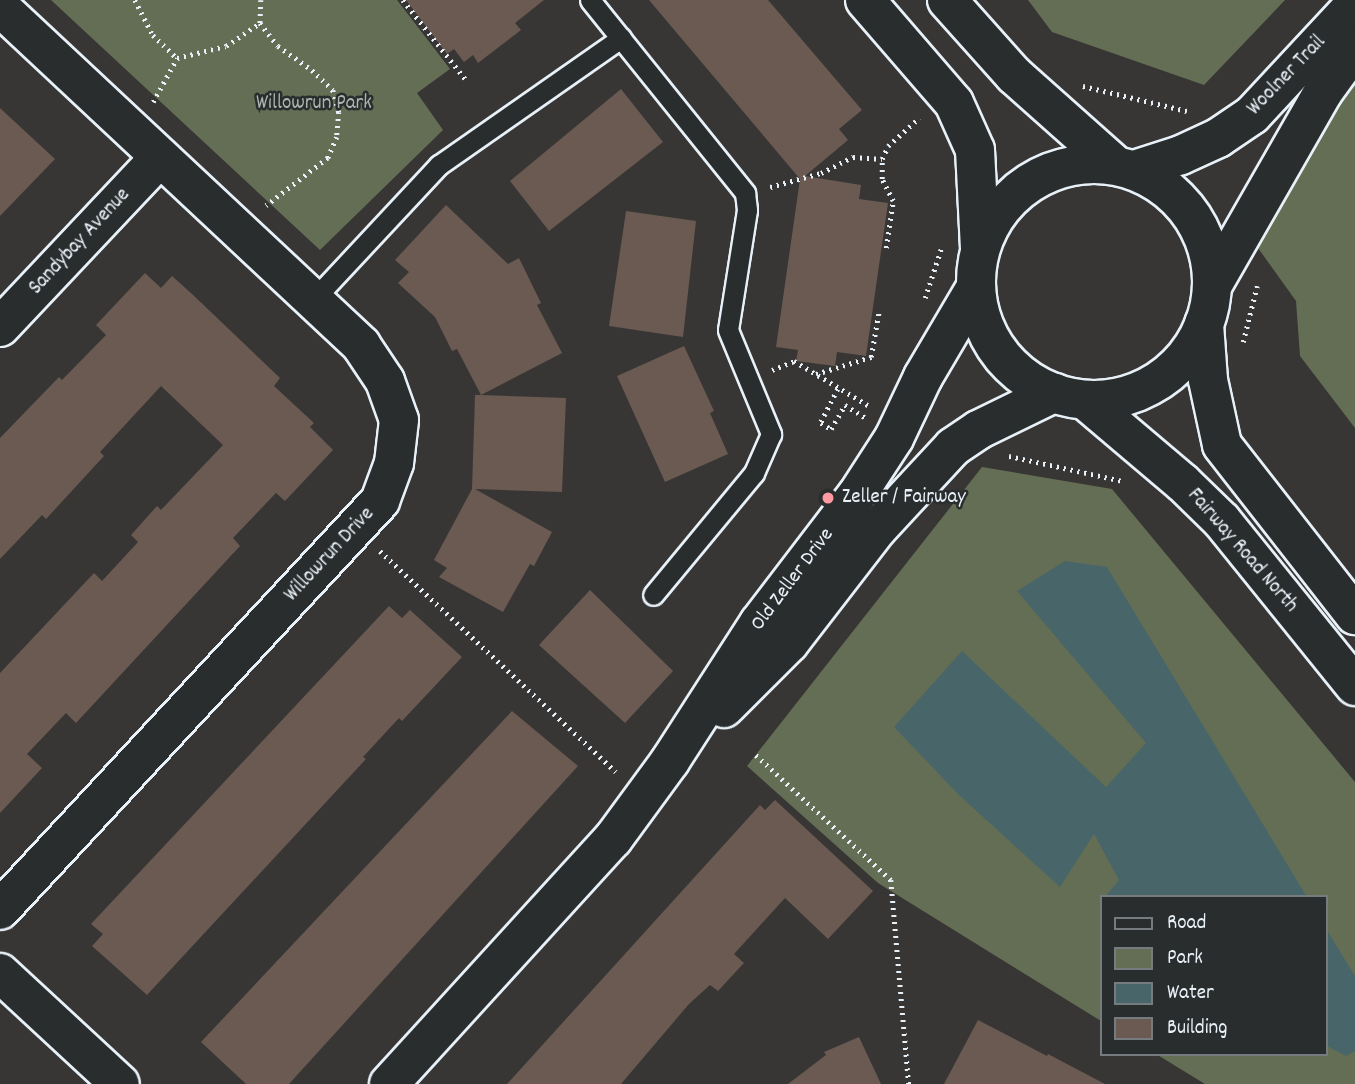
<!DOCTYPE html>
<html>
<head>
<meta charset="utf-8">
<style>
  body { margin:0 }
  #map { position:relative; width:1355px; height:1084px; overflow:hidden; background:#373635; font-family:Dekko,sans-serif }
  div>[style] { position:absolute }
  .green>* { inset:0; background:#646e54 }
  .water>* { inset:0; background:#486669 }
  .building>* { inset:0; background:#6a5a51 }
  .path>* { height:4.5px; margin-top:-2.25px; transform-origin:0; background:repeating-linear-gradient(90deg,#e8f1f8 0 2px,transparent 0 7px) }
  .roads { filter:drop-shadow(2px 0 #e8f1f8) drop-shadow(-2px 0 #e8f1f8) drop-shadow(0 2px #e8f1f8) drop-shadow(0 -2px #e8f1f8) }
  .service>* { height:19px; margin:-9.5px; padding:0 9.5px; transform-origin:9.5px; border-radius:9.5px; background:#2a2d2e }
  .minor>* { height:38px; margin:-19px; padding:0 19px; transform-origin:19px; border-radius:19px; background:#2a2d2e }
  .tertiary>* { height:38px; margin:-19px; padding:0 19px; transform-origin:19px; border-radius:19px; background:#2a2d2e }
  .secondary>* { height:38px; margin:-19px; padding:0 19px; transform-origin:19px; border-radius:19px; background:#2a2d2e }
  .secondary>.ring { margin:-19px; padding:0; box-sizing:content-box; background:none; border:38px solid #2a2d2e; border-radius:50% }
  .dots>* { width:19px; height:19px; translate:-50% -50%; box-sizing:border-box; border:4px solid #2a2d2e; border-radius:50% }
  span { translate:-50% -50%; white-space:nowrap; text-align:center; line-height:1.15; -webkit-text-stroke:5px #2a2d2e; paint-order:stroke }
  .street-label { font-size:21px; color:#e8f1f8 }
  .park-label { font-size:21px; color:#adb6ae }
  .poi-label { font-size:21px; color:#e8f1f8 }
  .left { translate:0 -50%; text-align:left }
  .legend { position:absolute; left:1100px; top:895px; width:228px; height:161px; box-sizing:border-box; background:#2a2d2e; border:2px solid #767b7f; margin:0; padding:9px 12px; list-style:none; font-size:21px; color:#e8f1f8 }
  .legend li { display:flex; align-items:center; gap:14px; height:35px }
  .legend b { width:35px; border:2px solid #767b7f }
</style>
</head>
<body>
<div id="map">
  <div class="green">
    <i style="clip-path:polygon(51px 0,397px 0,450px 69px,417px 93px,443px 130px,320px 250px)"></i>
    <i style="clip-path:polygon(1028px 0,1285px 0,1204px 85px,1052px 32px)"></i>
    <i style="clip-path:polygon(1355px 68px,1355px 428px,1300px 356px,1296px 301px,1253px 241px)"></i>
    <i style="clip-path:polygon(982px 467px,1112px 489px,1355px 782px,1355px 1084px,1205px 1084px,1156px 1054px,1325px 1054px,1325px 897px,1101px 897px,1101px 1021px,878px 883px,747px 766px)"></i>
  </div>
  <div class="water">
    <i style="clip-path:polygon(1065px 561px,1107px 567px,1307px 897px,1105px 897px,1119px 880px,1094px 834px,1060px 887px,959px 795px,894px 727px,962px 651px,1106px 787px,1146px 743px,1017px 591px)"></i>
    <i style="clip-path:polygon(1325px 927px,1355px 976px,1355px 1051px,1346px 1056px,1325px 1045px)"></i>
  </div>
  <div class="building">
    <i style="clip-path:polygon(406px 0,544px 0,515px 23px,521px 30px,478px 63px,473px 55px,464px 62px,454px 49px,447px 54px)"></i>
    <i style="clip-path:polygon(649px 0,768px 0,862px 110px,839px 129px,848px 140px,805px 176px,861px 185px,859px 199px,888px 203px,866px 356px,837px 352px,835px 366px,796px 361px,798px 350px,776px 347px,800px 179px)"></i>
    <i style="clip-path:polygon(621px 89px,663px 142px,549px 231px,510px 181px)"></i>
    <i style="clip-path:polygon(0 108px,55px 159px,0 216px)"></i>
    <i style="clip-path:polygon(446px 205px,508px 264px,519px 258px,541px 303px,537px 305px,562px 353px,481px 395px,566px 398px,562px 492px,475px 489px,552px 532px,534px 566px,530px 564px,503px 612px,439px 577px,447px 568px,434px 560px,472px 489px,475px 395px,481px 395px,457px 349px,452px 351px,435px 317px,398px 283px,409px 272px,395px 260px)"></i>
    <i style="clip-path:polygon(626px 211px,696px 221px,683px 337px,609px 326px)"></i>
    <i style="clip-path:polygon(145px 273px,161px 288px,172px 276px,192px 294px,280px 378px,274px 386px,314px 423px,310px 427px,333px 450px,285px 501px,276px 493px,233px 538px,240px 546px,76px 723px,66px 713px,27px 754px,42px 768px,0 813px,0 673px,94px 573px,102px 581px,138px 542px,131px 535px,157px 506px,161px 510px,223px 445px,161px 386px,100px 452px,104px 456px,46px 519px,42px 515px,0 559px,0 438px,59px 377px,62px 380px,106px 335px,96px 325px)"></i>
    <i style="clip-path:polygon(684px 346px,714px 411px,710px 413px,728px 454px,665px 482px,617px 376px)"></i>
    <i style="clip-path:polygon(590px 590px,673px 671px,625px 723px,539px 645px)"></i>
    <i style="clip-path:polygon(389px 606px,402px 618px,410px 610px,462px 657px,402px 721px,399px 718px,363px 757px,366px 759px,147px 995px,92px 946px,103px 934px,91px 924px)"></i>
    <i style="clip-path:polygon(512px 711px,578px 766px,289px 1084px,246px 1084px,201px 1042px)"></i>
    <i style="clip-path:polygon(775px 800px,873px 891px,828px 939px,785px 898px,734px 954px,744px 963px,718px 991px,710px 985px,689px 1004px,621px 1084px,507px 1084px,760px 805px,765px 810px)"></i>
    <i style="clip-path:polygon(978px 1020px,1047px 1056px,1048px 1054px,1105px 1084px,944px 1084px)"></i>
    <i style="clip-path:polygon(859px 1037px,881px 1084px,788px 1084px,826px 1055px,824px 1052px)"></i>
  </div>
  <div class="path">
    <i style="left:135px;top:0;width:39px;rotate:63deg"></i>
    <i style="left:153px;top:35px;width:33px;rotate:44deg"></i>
    <i style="left:261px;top:0;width:23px;rotate:92deg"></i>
    <i style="left:260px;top:23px;width:29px;rotate:52deg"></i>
    <i style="left:278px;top:46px;width:42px;rotate:35.2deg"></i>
    <i style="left:312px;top:70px;width:29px;rotate:44deg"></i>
    <i style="left:333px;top:90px;width:23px;rotate:75deg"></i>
    <i style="left:339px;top:112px;width:25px;rotate:95deg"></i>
    <i style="left:337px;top:137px;width:23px;rotate:113deg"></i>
    <i style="left:328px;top:158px;width:78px;rotate:142.3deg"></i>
    <i style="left:403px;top:0;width:103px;rotate:51.7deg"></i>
    <i style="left:177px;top:58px;width:50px;rotate:-13.8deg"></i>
    <i style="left:226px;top:46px;width:41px;rotate:-34.1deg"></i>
    <i style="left:1083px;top:86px;width:107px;rotate:13.5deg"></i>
    <i style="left:153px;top:102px;width:50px;rotate:-61.4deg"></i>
    <i style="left:770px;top:187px;width:53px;rotate:-15.4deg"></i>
    <i style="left:821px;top:173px;width:36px;rotate:-27deg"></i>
    <i style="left:853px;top:157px;width:29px;rotate:4deg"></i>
    <i style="left:886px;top:248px;width:48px;rotate:-81.5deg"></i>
    <i style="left:893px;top:201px;width:25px;rotate:-117deg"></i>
    <i style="left:882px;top:179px;width:20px;rotate:-90deg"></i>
    <i style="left:882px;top:159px;width:14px;rotate:-65deg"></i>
    <i style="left:888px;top:146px;width:42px;rotate:-42.1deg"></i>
    <i style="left:925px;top:298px;width:55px;rotate:-71.9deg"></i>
    <i style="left:1243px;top:342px;width:58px;rotate:-76deg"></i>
    <i style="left:772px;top:370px;width:24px;rotate:-22deg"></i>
    <i style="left:794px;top:361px;width:90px;rotate:30.9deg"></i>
    <i style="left:816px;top:374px;width:58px;rotate:-17.2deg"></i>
    <i style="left:871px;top:357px;width:47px;rotate:-80.1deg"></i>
    <i style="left:838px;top:389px;width:38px;rotate:117deg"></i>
    <i style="left:821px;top:423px;width:12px;rotate:31deg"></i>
    <i style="left:831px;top:429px;width:28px;rotate:-60deg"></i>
    <i style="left:845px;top:405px;width:25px;rotate:32deg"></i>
    <i style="left:1009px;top:456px;width:117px;rotate:12.4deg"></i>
    <i style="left:380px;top:551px;width:323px;rotate:43.1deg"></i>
    <i style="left:756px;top:755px;width:184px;rotate:42.8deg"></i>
    <i style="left:891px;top:880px;width:205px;rotate:85deg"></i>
  </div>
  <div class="roads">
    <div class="service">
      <i style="left:590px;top:0;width:248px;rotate:51.2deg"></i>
      <i style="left:745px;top:193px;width:17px;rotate:83deg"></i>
      <i style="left:747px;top:210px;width:121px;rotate:99deg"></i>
      <i style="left:728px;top:330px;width:113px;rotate:67.5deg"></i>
      <i style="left:771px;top:434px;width:43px;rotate:113.6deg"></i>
      <i style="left:754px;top:473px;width:158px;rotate:129.6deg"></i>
      <i style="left:313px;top:300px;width:185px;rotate:-47deg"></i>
      <i style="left:439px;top:165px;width:222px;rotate:-34.9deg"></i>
    </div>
    <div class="minor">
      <i style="left:0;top:7px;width:495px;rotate:43.1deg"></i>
      <i style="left:361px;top:345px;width:43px;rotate:56.3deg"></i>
      <i style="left:385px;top:381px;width:41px;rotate:70.3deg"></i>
      <i style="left:399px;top:420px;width:43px;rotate:96.6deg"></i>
      <i style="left:394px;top:463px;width:40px;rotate:110.2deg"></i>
      <i style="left:380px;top:501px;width:558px;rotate:132.9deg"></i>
      <i style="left:1134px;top:170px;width:49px;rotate:-17.7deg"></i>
      <i style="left:1181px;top:155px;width:41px;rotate:-24.7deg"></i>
      <i style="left:1218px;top:138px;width:41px;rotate:-34.1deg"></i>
      <i style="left:1252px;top:115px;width:151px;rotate:-47.1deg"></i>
      <i style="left:1212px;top:286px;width:224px;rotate:-60.2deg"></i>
      <i style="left:1323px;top:92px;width:54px;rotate:-54deg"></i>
      <i style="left:0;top:327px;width:233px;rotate:-46.7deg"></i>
      <i style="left:0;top:973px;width:163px;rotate:42.8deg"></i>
    </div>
    <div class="tertiary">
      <i style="left:724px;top:708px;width:92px;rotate:-45deg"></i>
      <i style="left:789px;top:643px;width:145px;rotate:-52.3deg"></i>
      <i style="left:878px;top:528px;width:110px;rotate:-47.2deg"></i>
      <i style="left:953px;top:447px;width:30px;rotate:-34deg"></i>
      <i style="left:978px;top:430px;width:85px;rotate:-26deg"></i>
      <i style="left:389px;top:1084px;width:332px;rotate:-47.6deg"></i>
      <i style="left:613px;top:839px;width:97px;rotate:-53.8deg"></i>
      <i style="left:670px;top:761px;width:164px;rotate:-57.2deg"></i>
      <i style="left:759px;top:623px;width:161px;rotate:-52.6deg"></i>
      <i style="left:857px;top:495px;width:68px;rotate:-57deg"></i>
      <i style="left:894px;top:438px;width:68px;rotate:-64.6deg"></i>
      <i style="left:923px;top:377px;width:104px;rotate:-59.5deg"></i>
    </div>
    <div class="secondary">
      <i style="left:865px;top:0;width:136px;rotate:49.2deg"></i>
      <i style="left:954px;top:103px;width:51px;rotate:65.9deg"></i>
      <i style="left:975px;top:150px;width:98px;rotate:87.1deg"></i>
      <i style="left:947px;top:0;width:101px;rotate:48.2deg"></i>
      <i style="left:1014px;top:75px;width:135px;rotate:41.7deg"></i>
      <i class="ring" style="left:976px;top:164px;width:198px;height:198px"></i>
      <i style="left:1204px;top:324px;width:56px;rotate:85.9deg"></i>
      <i style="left:1208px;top:380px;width:66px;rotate:77.8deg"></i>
      <i style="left:1222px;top:445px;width:216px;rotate:52deg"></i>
      <i style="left:1085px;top:400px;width:128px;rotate:40.3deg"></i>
      <i style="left:1183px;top:483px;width:54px;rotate:44.3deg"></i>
      <i style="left:1222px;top:521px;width:212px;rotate:51.1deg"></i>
    </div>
  </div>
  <div class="dots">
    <i style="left:828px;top:498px;background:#ff9aa2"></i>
  </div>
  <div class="street-label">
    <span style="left:1287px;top:76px;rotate:-46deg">Woolner Trail</span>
    <span style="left:80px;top:242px;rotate:-47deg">Sandybay Avenue</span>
    <span style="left:1242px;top:551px;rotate:49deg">Fairway Road North</span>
    <span style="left:330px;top:555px;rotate:-47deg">Willowrun Drive</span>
    <span style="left:793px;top:580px;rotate:-53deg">Old Zeller Drive</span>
  </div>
  <div class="park-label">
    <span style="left:314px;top:104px">Willowrun Park</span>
  </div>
  <div class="poi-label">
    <span class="left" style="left:842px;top:498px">Zeller / Fairway</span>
  </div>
  <ul class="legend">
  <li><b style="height:9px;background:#2a2d2e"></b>Road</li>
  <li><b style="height:19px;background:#646e54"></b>Park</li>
  <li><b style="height:19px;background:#486669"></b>Water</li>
  <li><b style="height:19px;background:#6a5a51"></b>Building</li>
  </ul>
</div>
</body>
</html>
